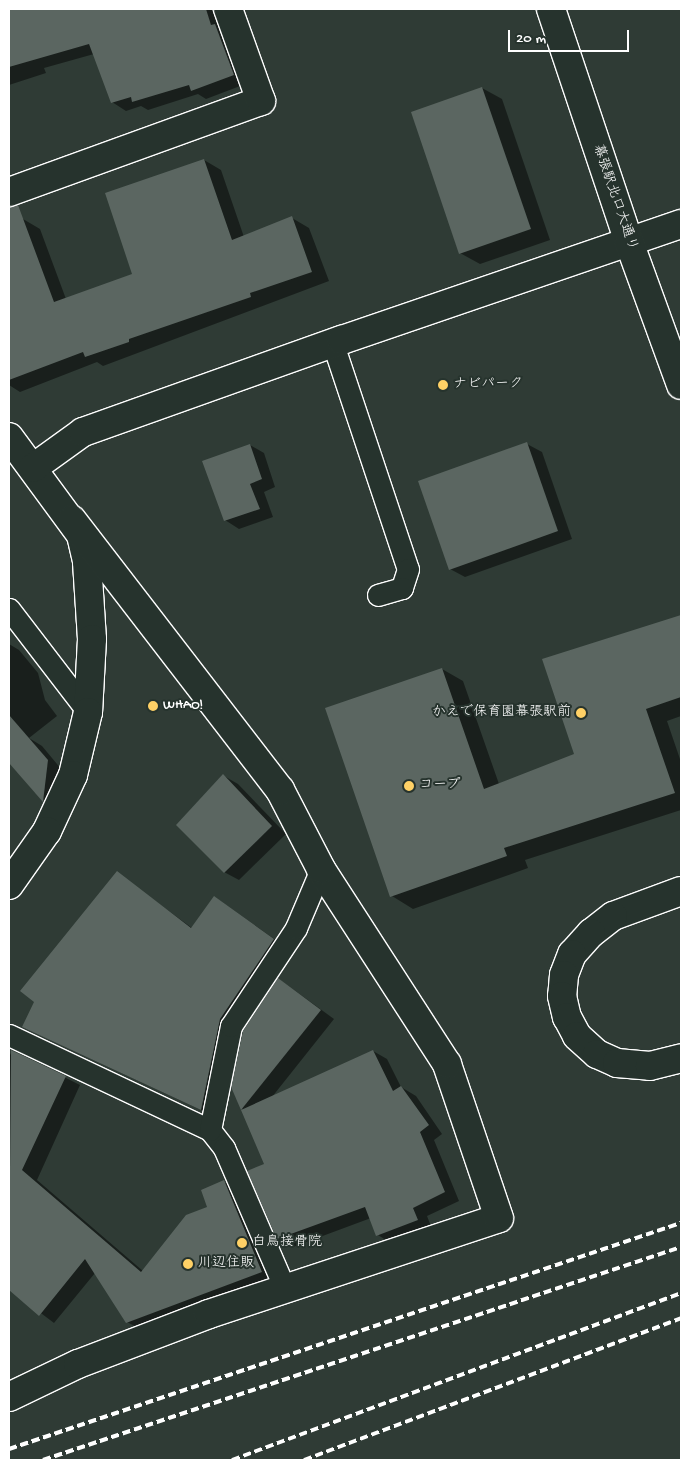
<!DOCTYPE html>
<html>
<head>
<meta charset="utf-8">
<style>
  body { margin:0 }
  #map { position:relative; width:690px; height:1469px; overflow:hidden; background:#2f3b35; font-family:"Gochi Hand","Klee One",sans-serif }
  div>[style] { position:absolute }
  .shadow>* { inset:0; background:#0007 }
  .building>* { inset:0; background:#5b6661 }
  .roads { filter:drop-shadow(1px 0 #fff) drop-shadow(-1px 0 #fff) drop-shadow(0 1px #fff) drop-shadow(0 -1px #fff) }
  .service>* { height:21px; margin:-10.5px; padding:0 10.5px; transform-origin:10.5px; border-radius:10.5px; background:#26332d }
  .minor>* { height:28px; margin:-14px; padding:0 14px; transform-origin:14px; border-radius:14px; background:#26332d }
  .tertiary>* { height:28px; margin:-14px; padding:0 14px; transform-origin:14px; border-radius:14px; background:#26332d }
  .rail>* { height:4px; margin-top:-2px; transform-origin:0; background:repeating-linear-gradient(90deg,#fff 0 8px,transparent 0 12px) }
  .dots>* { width:14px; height:14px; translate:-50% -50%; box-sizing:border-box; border:2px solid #26332d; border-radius:50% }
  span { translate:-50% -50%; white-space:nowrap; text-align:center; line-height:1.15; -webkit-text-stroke:4px #26332d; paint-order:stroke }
  .street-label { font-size:14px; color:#fff }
  .poi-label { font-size:14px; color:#fff }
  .left { translate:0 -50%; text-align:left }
  .right { translate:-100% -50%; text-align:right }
  .frame { position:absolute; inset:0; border:10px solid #fff; pointer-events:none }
  .scale { position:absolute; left:508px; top:30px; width:121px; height:22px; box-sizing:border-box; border:2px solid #fff; border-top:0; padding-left:6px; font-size:15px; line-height:18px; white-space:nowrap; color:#fff; -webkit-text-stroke:4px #26332d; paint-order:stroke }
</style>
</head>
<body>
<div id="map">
  <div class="shadow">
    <i style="clip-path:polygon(9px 9px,217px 9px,248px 83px,206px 99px,198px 94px,148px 110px,141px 106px,126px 111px,112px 102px,94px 54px,44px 68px,46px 73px,9px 85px)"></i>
    <i style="clip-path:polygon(482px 88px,502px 99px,550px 240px,480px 264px,460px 253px)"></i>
    <i style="clip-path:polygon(204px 160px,221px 170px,244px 237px,292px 218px,309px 228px,329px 281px,103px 366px,97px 362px,20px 392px,9px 385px,9px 224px,23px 219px,40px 229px,66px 299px,134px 274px)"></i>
    <i style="clip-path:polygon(527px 444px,542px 452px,572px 539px,465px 577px,450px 569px)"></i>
    <i style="clip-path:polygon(250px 445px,264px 453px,275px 487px,264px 492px,273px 517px,239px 529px,225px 520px)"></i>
    <i style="clip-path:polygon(681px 616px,681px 716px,667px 721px,681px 762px,681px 810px,525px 860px,528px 868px,413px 909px,392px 896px,442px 669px,463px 681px,499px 784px,576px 755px,544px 660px)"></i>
    <i style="clip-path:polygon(9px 644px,19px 650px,38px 673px,45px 700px,57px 716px,29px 738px,42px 746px,62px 770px,57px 809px,44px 801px,9px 761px,9px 754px,14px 750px,9px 747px)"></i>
    <i style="clip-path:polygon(224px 776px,238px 784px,286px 834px,239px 880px,224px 872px)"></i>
    <i style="clip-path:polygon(117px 873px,192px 928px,215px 897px,287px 948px,235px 1028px,216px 1117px,23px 1027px)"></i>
    <i style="clip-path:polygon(279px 979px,334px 1019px,272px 1097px,373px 1051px,387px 1059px,401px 1087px,416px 1096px,442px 1134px,434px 1140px,459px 1201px,427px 1216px,432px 1229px,392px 1244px,378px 1235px,371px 1218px,293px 1247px,278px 1239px,249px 1171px,266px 1164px,233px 1087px)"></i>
    <i style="clip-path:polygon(12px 1051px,80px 1085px,37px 1180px,143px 1271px,209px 1208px,224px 1182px,240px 1191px,277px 1281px,142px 1330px,127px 1322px,95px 1273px,54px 1323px,9px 1289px,9px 1057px)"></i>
  </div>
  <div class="building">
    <i style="clip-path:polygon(9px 9px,206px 9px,211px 25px,215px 24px,234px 75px,191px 91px,189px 85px,132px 102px,131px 97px,111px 103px,89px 44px,9px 67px)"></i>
    <i style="clip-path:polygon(482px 87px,531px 229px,459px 254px,411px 112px)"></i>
    <i style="clip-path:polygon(204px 159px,232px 240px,292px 216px,312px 272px,250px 293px,251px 297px,129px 339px,129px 342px,85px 357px,83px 352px,9px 380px,9px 207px,18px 205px,54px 302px,132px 274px,105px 193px)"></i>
    <i style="clip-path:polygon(527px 442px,558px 531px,449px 570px,418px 481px)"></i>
    <i style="clip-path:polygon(250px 444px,262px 479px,250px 484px,260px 509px,224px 521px,202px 461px)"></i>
    <i style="clip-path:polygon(681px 615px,681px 697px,646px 709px,675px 793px,504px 848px,507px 856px,390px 897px,325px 708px,442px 668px,484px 789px,574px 754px,542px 659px)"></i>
    <i style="clip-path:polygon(9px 715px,48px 760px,43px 802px,9px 763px)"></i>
    <i style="clip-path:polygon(223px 774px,272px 826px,224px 873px,176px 825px)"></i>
    <i style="clip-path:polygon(117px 871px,191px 928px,214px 896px,274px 939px,220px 1019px,201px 1110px,22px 1027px,34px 1002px,20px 991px)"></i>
    <i style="clip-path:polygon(278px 978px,321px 1010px,241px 1110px,231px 1087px,243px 1031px)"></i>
    <i style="clip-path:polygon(11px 1050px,66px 1076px,22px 1170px,141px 1272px,186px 1215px,207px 1207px,201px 1190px,224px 1180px,262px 1272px,126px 1323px,85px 1259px,39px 1316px,9px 1290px)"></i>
    <i style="clip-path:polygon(373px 1050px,393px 1091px,401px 1086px,429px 1125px,420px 1132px,445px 1192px,413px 1208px,418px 1220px,376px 1236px,365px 1207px,277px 1239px,247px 1171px,264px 1164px,241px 1110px)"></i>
  </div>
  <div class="roads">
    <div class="service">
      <i style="left:333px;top:344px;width:237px;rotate:71.6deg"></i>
      <i style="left:408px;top:569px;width:20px;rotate:108deg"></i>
      <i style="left:402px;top:588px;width:25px;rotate:164deg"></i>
      <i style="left:9px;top:609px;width:130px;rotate:52.5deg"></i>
      <i style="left:9px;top:1035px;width:222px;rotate:25.3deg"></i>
      <i style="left:210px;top:1130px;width:23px;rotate:52deg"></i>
      <i style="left:224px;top:1148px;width:154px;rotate:66.6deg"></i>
      <i style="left:210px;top:1130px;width:106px;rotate:-78.6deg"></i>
      <i style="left:231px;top:1026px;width:118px;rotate:-56.4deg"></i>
      <i style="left:296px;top:928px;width:64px;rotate:-67deg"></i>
    </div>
    <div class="minor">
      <i style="left:9px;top:192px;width:268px;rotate:-19.9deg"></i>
      <i style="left:261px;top:101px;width:98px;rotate:-109.7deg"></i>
      <i style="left:9px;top:437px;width:122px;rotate:53.7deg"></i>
      <i style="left:81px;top:535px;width:28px;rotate:77deg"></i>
      <i style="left:87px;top:562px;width:77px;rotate:86.3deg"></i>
      <i style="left:92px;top:639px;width:73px;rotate:93.1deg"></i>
      <i style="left:88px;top:712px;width:65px;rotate:103.4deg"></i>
      <i style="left:73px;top:775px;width:62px;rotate:114.9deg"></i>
      <i style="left:47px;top:831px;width:66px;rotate:125.1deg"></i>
      <i style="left:33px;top:468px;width:62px;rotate:-35.8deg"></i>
      <i style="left:83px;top:432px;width:275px;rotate:-19.6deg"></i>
      <i style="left:342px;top:340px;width:358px;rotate:-18.9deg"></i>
      <i style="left:681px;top:891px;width:72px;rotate:159.8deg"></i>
      <i style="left:613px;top:916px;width:28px;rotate:142deg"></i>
      <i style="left:591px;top:933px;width:28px;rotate:132deg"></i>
      <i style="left:572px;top:954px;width:22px;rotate:111deg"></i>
      <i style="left:564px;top:975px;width:21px;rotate:95deg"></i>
      <i style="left:562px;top:996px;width:22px;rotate:77deg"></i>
      <i style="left:567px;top:1017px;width:21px;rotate:62deg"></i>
      <i style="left:577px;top:1036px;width:27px;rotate:42deg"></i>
      <i style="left:597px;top:1054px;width:22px;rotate:24deg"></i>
      <i style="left:617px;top:1063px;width:33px;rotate:5deg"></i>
      <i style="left:650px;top:1066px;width:32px;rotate:-14deg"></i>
      <i style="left:9px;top:1397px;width:76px;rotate:-25.6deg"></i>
      <i style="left:78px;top:1364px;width:140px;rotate:-20.9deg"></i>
      <i style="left:209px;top:1314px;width:305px;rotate:-18.3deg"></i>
      <i style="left:499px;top:1218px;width:163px;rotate:-108.7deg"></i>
      <i style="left:447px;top:1064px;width:232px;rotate:-122.9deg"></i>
      <i style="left:321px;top:869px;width:89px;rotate:-117.4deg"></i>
      <i style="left:280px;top:790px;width:341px;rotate:-127.6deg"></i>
    </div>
    <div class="tertiary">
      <i style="left:551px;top:9px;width:246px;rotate:71.5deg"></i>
      <i style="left:629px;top:242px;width:152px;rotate:70deg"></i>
    </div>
  </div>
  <div class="rail">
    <i style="left:9px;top:1449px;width:709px;rotate:-18.59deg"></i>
    <i style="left:43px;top:1460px;width:673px;rotate:-18.46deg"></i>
    <i style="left:232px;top:1460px;width:479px;rotate:-20.4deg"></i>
    <i style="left:304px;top:1460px;width:403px;rotate:-20.6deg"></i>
  </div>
  <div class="dots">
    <i style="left:443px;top:385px;background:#ffd166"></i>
    <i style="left:153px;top:706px;background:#ffd166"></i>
    <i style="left:581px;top:713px;background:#ffd166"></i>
    <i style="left:409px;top:786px;background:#ffd166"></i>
    <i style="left:242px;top:1243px;background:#ffd166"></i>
    <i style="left:188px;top:1264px;background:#ffd166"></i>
  </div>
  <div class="street-label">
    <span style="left:614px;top:198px;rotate:71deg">幕張駅北口大通り</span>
  </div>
  <div class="poi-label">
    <span class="left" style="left:453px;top:385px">ナビパーク</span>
    <span class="left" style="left:163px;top:706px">WHAO!</span>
    <span class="right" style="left:571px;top:713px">かえで保育園幕張駅前</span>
    <span class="left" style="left:419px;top:786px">コープ</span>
    <span class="left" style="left:252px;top:1243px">白鳥接骨院</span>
    <span class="left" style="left:198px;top:1264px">川辺住販</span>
  </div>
  <div class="frame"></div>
  <div class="scale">20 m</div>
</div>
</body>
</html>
